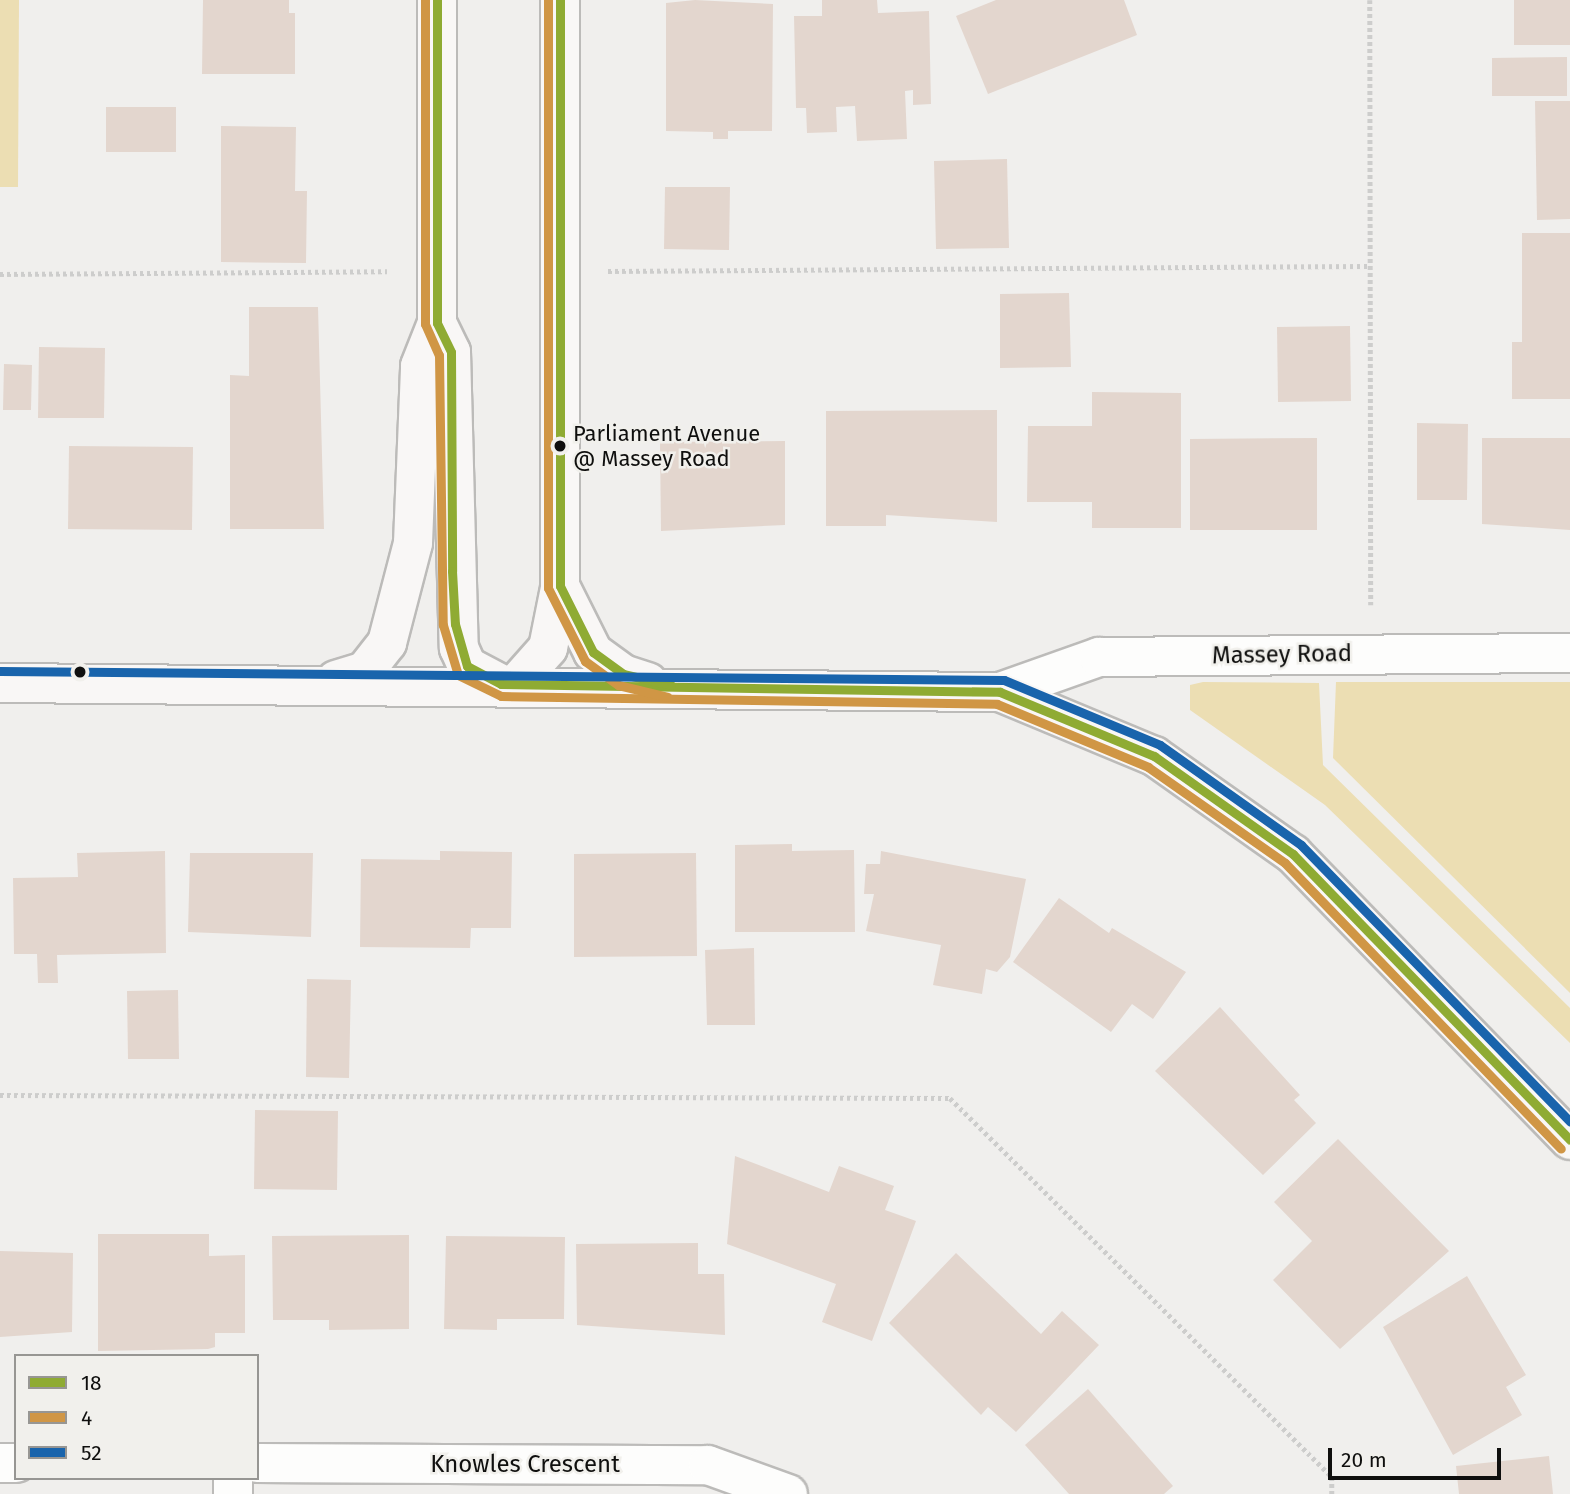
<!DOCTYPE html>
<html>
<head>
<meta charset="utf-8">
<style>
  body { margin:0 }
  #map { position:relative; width:1570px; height:1494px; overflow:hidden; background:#f0efed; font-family:"Fira Sans",sans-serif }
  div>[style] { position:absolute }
  .green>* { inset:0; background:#ecdeb3 }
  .building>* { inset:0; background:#e3d6ce }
  .path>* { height:4.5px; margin-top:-2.25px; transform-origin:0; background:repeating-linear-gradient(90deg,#cdcdcc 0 3.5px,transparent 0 7px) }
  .roads { filter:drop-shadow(2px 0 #bcbbb9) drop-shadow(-2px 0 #bcbbb9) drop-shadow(0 2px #bcbbb9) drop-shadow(0 -2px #bcbbb9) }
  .street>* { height:38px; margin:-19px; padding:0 19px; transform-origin:19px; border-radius:19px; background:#fdfdfc }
  .secondary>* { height:38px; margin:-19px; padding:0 19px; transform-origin:19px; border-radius:19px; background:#f9f7f6 }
  .bus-1>* { height:9px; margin:-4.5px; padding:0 4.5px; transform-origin:4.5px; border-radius:4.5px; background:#8fab33 }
  .bus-2>* { height:9px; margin:-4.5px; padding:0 4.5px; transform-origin:4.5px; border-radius:4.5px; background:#d09645 }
  .bus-3>* { height:9px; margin:-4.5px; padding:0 4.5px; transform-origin:4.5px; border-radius:4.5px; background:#1964ac }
  .dots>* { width:19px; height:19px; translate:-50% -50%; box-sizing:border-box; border:4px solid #f1f0ec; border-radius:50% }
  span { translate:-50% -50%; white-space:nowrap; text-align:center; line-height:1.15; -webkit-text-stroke:5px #f1f0ec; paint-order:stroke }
  .bus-label { font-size:22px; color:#0f0f0e }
  .left { translate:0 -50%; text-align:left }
  .street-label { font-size:24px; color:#0f0f0e }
  .legend { position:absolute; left:14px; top:1354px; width:245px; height:126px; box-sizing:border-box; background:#f1f0ec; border:2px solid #979693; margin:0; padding:9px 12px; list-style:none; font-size:21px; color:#0f0f0e }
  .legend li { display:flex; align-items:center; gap:14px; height:35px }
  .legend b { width:35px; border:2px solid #979693 }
  .scale { position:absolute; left:1328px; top:1448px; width:173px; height:32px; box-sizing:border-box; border:4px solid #0f0f0e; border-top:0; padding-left:9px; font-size:21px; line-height:24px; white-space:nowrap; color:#0f0f0e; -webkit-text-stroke:5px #f1f0ec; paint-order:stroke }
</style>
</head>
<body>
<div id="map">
  <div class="green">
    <i style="clip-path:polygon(0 0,19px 0,18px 187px,0 187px)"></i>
    <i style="clip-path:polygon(1203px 682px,1319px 683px,1323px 765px,1570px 1008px,1570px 1043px,1325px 805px,1190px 710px,1190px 685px)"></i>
    <i style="clip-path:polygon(1336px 682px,1570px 682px,1570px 993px,1333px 758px)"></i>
  </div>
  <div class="building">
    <i style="clip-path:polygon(203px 0,289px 0,289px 13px,295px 13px,295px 74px,202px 74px)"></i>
    <i style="clip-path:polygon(695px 0,773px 4px,772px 131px,728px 131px,728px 139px,713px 139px,713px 132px,666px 131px,666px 3px)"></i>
    <i style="clip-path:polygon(822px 0,877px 0,878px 13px,929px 11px,931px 104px,913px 105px,913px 90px,905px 91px,907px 139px,857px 141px,855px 106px,836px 107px,837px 132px,807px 133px,806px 108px,796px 108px,794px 16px,822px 16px)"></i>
    <i style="clip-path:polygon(996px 0,1124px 0,1137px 35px,988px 94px,956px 16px)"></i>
    <i style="clip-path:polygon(1514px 0,1570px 0,1570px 45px,1514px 45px)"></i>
    <i style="clip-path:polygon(1567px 57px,1567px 96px,1492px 96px,1492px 58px)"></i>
    <i style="clip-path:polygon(1535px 101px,1570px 101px,1570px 219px,1537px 220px)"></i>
    <i style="clip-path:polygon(106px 107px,176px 107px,176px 152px,106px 152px)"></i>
    <i style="clip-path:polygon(221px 126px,296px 127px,295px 191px,307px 191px,306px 263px,221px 262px)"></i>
    <i style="clip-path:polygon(1007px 159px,1009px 248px,936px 249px,934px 161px)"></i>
    <i style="clip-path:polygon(665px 187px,730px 187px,729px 250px,664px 249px)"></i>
    <i style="clip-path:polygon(1522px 233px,1570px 233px,1570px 399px,1512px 399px,1512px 342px,1522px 342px)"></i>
    <i style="clip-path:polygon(1069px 293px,1071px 367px,1000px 368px,1000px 294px)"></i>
    <i style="clip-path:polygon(249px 307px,318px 307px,324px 529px,230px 529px,230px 375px,249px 376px)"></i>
    <i style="clip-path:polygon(1350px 326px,1351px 401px,1278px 402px,1277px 327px)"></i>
    <i style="clip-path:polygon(39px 347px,105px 348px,104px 418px,38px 418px)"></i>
    <i style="clip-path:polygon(4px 364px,32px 365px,31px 410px,3px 410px)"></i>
    <i style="clip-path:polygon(1092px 392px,1181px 393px,1181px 528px,1092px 528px,1092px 502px,1027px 502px,1028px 426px,1092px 426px)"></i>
    <i style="clip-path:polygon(997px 410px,997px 522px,886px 515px,886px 526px,826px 526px,826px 411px)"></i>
    <i style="clip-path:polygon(1417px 423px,1468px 424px,1467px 500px,1417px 500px)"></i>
    <i style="clip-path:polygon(1317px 438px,1317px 530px,1190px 530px,1190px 439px)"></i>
    <i style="clip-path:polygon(1482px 438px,1570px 438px,1570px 530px,1482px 524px)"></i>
    <i style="clip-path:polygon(785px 441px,785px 525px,661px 531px,660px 442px)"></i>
    <i style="clip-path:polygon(69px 446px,193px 447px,192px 530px,68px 529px)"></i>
    <i style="clip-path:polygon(792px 844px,792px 851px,854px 850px,855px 932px,735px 932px,735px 845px)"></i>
    <i style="clip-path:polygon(165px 851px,166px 953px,57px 955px,58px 983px,38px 983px,37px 954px,14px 954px,13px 878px,78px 877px,77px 853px)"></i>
    <i style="clip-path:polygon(440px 851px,512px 852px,511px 928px,471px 928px,470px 948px,360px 947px,361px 859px,440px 860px)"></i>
    <i style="clip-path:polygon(881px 851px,1026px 879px,1010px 957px,997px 972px,986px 969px,982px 994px,933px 985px,941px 945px,866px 931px,874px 894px,864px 894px,866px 864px,880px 864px)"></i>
    <i style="clip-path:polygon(190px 853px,313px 853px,311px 937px,188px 932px)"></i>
    <i style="clip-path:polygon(696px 853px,697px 956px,574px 957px,574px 854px)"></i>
    <i style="clip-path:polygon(1059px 898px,1109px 933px,1112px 928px,1186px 972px,1153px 1019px,1132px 1004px,1111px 1032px,1013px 962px)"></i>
    <i style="clip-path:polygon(754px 948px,755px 1025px,707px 1025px,705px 950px)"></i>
    <i style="clip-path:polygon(307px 979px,351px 980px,349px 1078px,306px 1077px)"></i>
    <i style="clip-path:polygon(178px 990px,179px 1059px,128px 1059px,127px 991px)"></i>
    <i style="clip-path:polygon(1220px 1007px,1300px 1095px,1294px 1100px,1316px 1123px,1263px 1175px,1155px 1071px)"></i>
    <i style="clip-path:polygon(255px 1110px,338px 1111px,337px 1190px,254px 1189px)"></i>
    <i style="clip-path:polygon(1338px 1139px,1449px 1251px,1340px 1349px,1273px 1280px,1312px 1241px,1274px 1202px)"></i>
    <i style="clip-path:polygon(735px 1156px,829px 1192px,839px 1166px,894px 1186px,885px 1210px,916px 1221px,872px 1341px,822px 1322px,836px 1284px,727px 1244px)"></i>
    <i style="clip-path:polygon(98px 1234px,209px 1234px,209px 1256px,245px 1255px,245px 1333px,215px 1333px,215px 1347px,208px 1349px,98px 1351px)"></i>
    <i style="clip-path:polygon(409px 1235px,409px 1329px,329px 1330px,329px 1320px,273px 1320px,272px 1236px)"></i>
    <i style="clip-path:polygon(446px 1236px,565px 1237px,564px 1319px,497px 1319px,497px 1330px,444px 1329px)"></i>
    <i style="clip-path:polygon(698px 1243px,698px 1274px,724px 1274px,725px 1335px,577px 1325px,576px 1244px)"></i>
    <i style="clip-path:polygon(0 1251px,73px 1253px,72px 1332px,0 1337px)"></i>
    <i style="clip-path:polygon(956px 1253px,1041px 1334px,1062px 1311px,1099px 1345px,1016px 1432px,988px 1407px,981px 1415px,889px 1323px)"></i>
    <i style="clip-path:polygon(1467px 1276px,1526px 1375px,1506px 1387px,1522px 1415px,1453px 1455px,1383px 1327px)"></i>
    <i style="clip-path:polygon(1088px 1389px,1173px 1486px,1164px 1494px,1069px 1494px,1025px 1445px)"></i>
    <i style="clip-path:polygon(1549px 1456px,1553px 1494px,1459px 1494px,1456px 1466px)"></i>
  </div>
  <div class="path">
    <i style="left:1370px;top:0;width:605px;rotate:89.91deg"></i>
    <i style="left:608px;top:271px;width:762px;rotate:-0.38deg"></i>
    <i style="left:0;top:274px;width:387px;rotate:-0.4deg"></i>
    <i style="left:0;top:1095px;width:950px;rotate:0.18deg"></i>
    <i style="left:950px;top:1098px;width:538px;rotate:44.77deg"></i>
    <i style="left:1332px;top:1477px;width:17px;rotate:90deg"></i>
  </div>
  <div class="roads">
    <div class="street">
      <i style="left:1000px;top:692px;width:105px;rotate:-19.5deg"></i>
      <i style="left:1099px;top:657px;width:471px;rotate:-0.5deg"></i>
      <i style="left:0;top:1463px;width:16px"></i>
      <i style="left:257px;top:1463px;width:451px;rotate:0.3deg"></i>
      <i style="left:708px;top:1465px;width:85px;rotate:19.9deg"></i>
      <i style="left:233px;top:1478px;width:16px;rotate:90deg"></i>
    </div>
    <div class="secondary">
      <i style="left:560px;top:0;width:586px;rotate:90deg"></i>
      <i style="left:560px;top:586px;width:74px;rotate:63.4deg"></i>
      <i style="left:593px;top:652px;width:37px;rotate:36deg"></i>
      <i style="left:623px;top:674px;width:26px;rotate:18deg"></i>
      <i style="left:437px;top:323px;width:32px;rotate:64deg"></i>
      <i style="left:451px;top:352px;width:296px;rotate:88.5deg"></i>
      <i style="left:459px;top:648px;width:20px;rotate:66deg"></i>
      <i style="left:467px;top:666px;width:38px;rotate:28deg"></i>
      <i style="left:336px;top:680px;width:30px;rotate:-17deg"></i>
      <i style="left:365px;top:671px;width:36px;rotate:-52deg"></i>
      <i style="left:387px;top:643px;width:103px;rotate:-75.4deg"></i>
      <i style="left:413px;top:543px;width:177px;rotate:-87.7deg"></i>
      <i style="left:420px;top:366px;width:46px;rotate:-68.4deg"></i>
      <i style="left:437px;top:323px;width:323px;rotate:-90deg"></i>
      <i style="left:0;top:683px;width:1000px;rotate:0.52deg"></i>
      <i style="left:1000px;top:692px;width:167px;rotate:22.6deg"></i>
      <i style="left:1154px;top:756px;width:170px;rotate:35.2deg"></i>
      <i style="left:1293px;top:854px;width:398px;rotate:45.9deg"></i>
      <i style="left:516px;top:684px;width:48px;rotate:-48.4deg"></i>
      <i style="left:548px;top:648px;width:61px;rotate:-78.7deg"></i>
    </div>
  </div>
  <div class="bus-1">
    <i style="left:437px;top:0;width:323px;rotate:90deg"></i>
    <i style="left:437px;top:323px;width:32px;rotate:64deg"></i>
    <i style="left:451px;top:352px;width:219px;rotate:89.7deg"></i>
    <i style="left:452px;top:571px;width:53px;rotate:86.8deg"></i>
    <i style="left:455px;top:624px;width:44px;rotate:74.1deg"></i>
    <i style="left:467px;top:666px;width:38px;rotate:28deg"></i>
    <i style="left:501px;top:684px;width:499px;rotate:0.9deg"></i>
    <i style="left:1000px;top:692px;width:167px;rotate:22.6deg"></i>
    <i style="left:1154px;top:756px;width:170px;rotate:35.2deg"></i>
    <i style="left:1293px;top:854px;width:398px;rotate:45.9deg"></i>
    <i style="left:560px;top:0;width:586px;rotate:90deg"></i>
    <i style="left:560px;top:586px;width:74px;rotate:63.4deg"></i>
    <i style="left:593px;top:652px;width:37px;rotate:36deg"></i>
    <i style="left:623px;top:674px;width:49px;rotate:12.9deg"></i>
  </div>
  <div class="bus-2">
    <i style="left:425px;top:0;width:324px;rotate:90deg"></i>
    <i style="left:425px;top:324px;width:34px;rotate:66deg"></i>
    <i style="left:439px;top:355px;width:270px;rotate:89.2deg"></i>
    <i style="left:443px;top:625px;width:52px;rotate:73.3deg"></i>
    <i style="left:458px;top:675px;width:48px;rotate:26deg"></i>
    <i style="left:501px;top:696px;width:496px;rotate:0.9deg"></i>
    <i style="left:997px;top:704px;width:164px;rotate:22.6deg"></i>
    <i style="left:1148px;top:767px;width:167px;rotate:35deg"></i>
    <i style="left:1285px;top:863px;width:397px;rotate:46deg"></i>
    <i style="left:548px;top:0;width:588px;rotate:90deg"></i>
    <i style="left:548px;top:588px;width:82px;rotate:63.1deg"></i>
    <i style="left:585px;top:661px;width:41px;rotate:36deg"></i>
    <i style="left:618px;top:685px;width:51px;rotate:13.5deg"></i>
  </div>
  <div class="bus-3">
    <i style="left:0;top:671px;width:1004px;rotate:0.51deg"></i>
    <i style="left:1004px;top:680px;width:169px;rotate:22.6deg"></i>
    <i style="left:1160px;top:745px;width:173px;rotate:35.3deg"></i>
    <i style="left:1301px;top:845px;width:386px;rotate:45.8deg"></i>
  </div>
  <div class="dots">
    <i style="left:560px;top:446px;background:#0f0f0e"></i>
    <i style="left:80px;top:672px;background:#0f0f0e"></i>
  </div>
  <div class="bus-label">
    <span class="left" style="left:573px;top:446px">Parliament Avenue<br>@ Massey Road</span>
  </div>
  <div class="street-label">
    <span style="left:1282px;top:655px;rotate:-1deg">Massey Road</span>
    <span style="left:525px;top:1465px">Knowles Crescent</span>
  </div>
  <ul class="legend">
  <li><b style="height:9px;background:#8fab33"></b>18</li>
  <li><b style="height:9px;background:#d09645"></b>4</li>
  <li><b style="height:9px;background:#1964ac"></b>52</li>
  </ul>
  <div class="scale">20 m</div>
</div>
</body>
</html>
